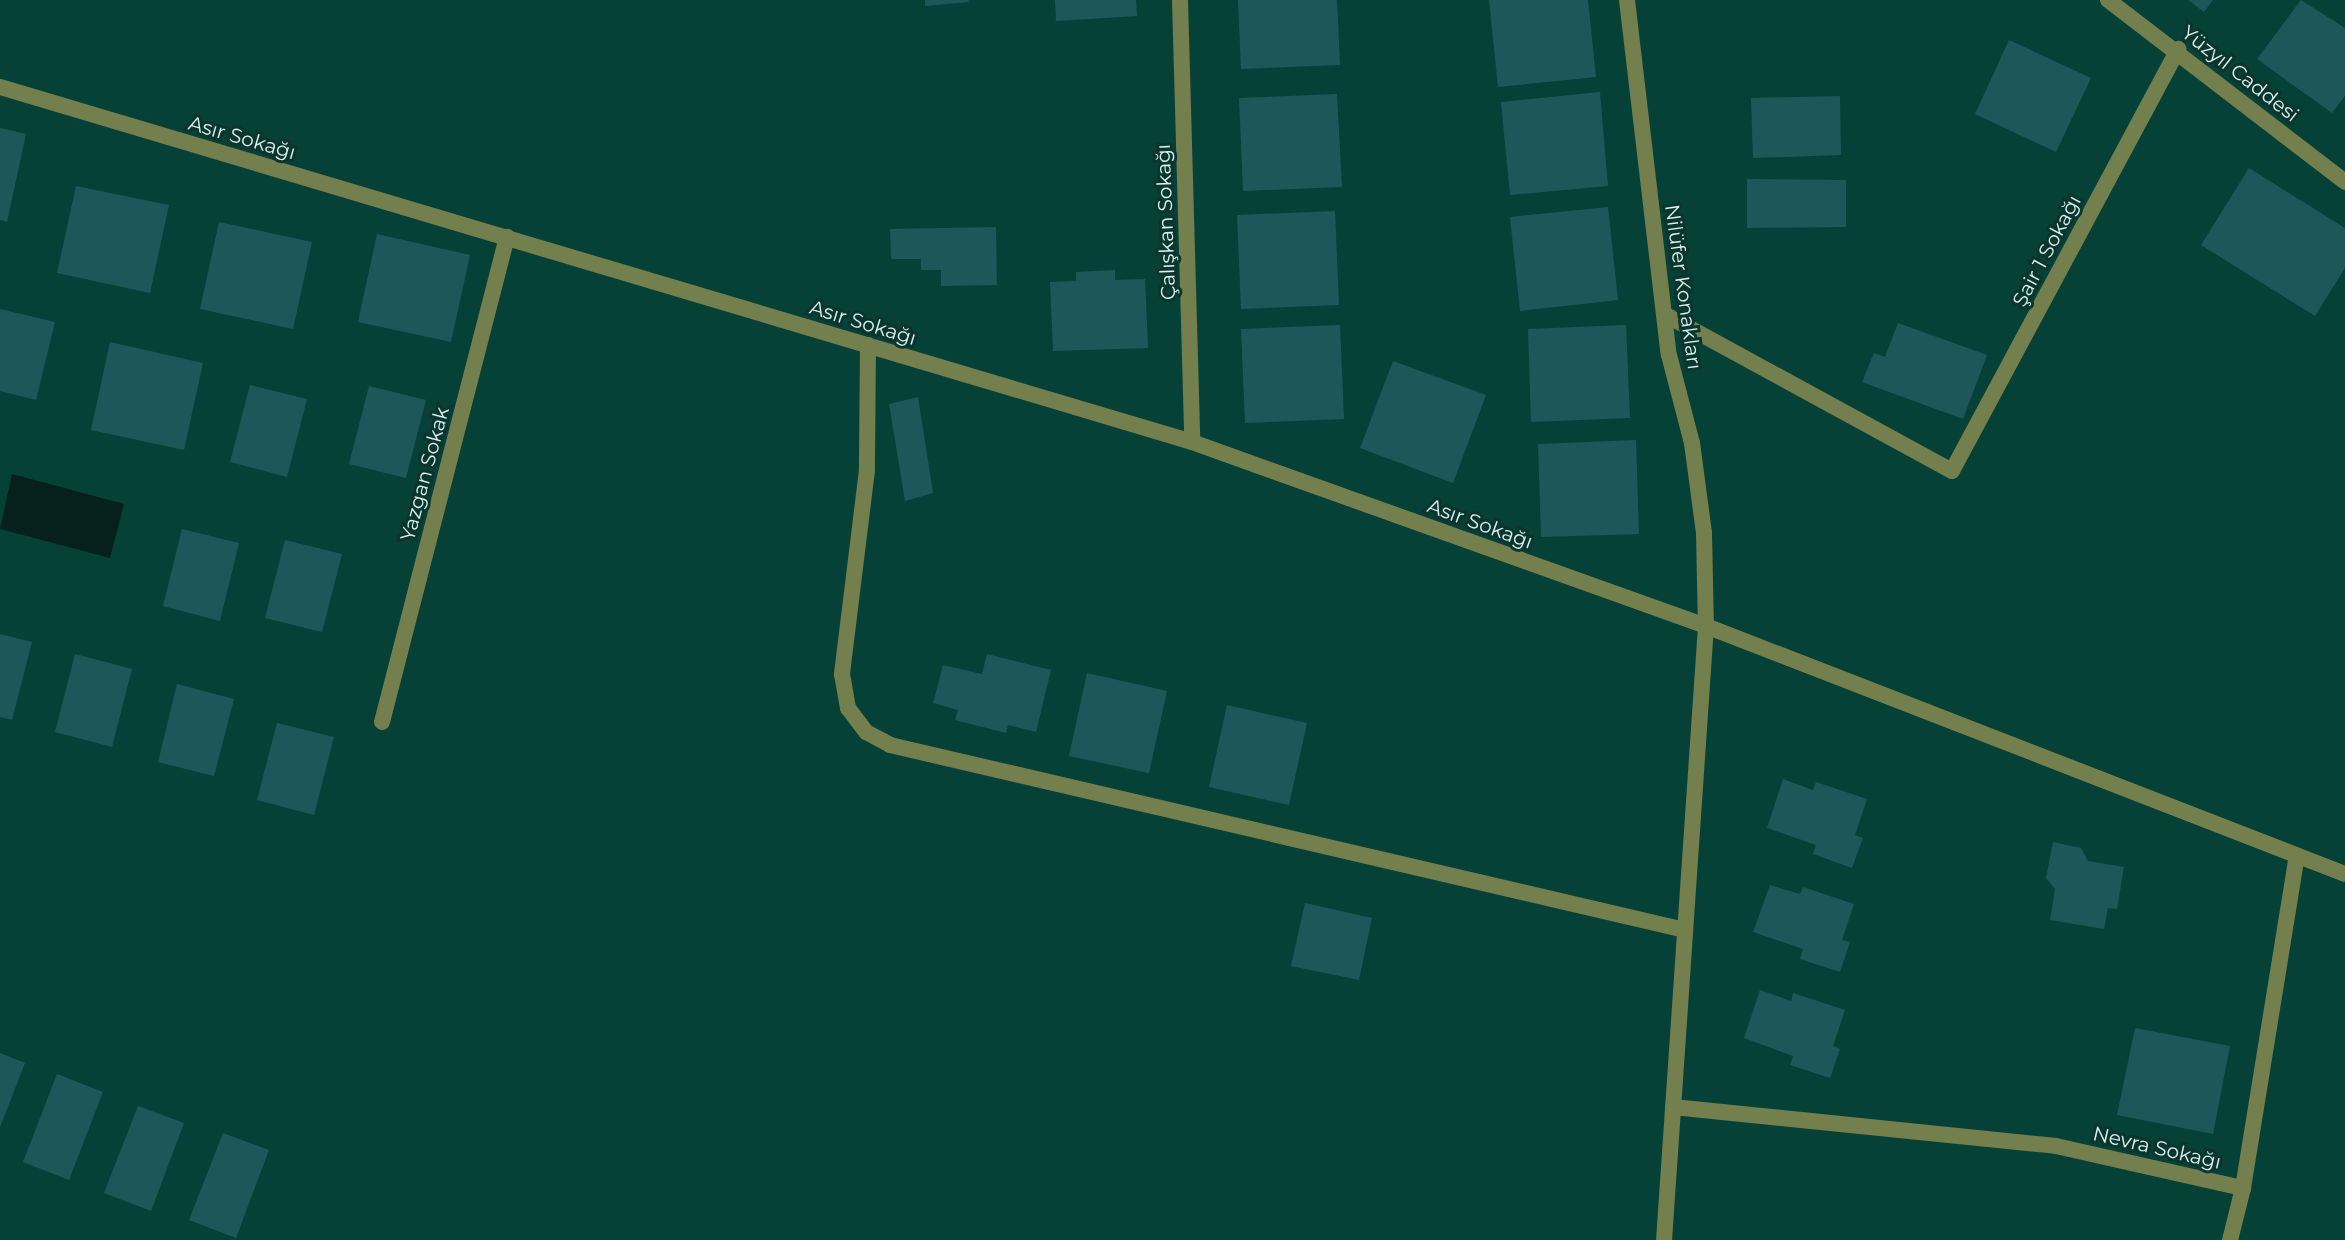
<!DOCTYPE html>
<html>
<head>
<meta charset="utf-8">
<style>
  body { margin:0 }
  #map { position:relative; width:2345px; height:1240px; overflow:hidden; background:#064138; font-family:Montserrat,sans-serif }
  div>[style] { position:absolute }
  .water>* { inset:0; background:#06201c }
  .building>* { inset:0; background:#1e575a }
  .minor>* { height:16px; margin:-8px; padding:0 8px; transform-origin:8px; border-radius:8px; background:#737f4c }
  span { translate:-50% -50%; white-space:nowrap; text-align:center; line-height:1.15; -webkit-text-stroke:6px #0b352e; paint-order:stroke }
  .street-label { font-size:20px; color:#d9f3ed }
</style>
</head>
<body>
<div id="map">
  <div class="water">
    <i style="clip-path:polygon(12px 474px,124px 504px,110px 558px,0 529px)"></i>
  </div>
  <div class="building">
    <i style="clip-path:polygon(925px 0,968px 0,969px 2px,925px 6px)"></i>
    <i style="clip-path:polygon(1055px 0,1136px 0,1137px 16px,1056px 21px)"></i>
    <i style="clip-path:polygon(1238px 0,1337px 0,1340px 65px,1241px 69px)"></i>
    <i style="clip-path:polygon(1489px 0,1588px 0,1596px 77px,1498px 87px)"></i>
    <i style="clip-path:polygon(2188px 0,2213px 0,2204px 12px)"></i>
    <i style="clip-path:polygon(2301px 0,2345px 28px,2345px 96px,2332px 113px,2257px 59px)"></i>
    <i style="clip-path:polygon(2009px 40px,2091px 78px,2056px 152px,1975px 114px)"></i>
    <i style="clip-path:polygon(1600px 92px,1608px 186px,1510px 195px,1501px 102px)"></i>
    <i style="clip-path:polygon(1337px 94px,1342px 187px,1243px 191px,1239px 98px)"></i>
    <i style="clip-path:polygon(1840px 96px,1841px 155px,1753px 158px,1751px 98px)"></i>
    <i style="clip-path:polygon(0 128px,26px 134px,7px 222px,0 220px)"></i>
    <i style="clip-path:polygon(2249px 168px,2345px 228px,2345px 268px,2315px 316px,2201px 245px)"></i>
    <i style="clip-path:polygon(1747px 179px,1846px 180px,1846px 227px,1747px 228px)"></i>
    <i style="clip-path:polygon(76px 186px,169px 205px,150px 293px,57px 273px)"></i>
    <i style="clip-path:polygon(1608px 207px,1618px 300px,1520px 311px,1510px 217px)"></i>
    <i style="clip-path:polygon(1335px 211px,1339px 305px,1241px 309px,1237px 215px)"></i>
    <i style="clip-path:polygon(219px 222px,312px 242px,293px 329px,200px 309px)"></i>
    <i style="clip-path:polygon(996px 227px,997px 285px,941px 286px,941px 270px,921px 270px,921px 259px,891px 259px,890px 229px)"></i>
    <i style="clip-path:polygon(377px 234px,470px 255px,451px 342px,358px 322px)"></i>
    <i style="clip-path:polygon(1115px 270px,1115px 280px,1145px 279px,1148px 348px,1053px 351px,1050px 282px,1076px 281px,1076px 272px)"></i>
    <i style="clip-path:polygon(0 309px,55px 322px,36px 400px,0 391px)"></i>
    <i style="clip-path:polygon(1898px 323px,1987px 355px,1963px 419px,1862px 382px,1874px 353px,1885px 357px)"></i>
    <i style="clip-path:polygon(1340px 325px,1344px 419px,1245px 423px,1241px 329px)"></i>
    <i style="clip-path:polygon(1626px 325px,1630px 418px,1531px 422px,1528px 329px)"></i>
    <i style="clip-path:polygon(110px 342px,203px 363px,184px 450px,91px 430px)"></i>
    <i style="clip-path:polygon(1393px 361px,1486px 395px,1453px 483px,1360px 448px)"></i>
    <i style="clip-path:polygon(250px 385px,307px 399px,287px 477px,230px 462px)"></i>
    <i style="clip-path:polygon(369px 386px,426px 400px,406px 478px,349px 464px)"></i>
    <i style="clip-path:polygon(918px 397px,933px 493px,905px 501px,889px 404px)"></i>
    <i style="clip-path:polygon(1636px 440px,1639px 534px,1541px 537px,1538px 444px)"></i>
    <i style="clip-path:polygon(182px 529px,239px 543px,220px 621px,163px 606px)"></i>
    <i style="clip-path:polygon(285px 540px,342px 554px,322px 632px,265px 618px)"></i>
    <i style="clip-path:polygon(0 634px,32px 642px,12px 720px,0 717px)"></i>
    <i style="clip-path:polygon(75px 654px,132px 669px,112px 747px,55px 732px)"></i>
    <i style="clip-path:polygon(987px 654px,1051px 670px,1036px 732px,1008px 725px,1006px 733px,955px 720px,958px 710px,933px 703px,943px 665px,982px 674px)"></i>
    <i style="clip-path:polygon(1087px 673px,1167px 691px,1149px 773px,1069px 756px)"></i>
    <i style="clip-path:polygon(177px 684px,234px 699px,214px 776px,158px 762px)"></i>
    <i style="clip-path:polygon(1227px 705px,1307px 723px,1289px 805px,1209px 787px)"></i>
    <i style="clip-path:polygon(277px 723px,334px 737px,314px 815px,257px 800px)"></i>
    <i style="clip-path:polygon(1783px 779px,1813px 790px,1816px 782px,1867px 799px,1855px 835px,1863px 838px,1852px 868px,1813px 854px,1816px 845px,1767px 828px)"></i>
    <i style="clip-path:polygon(2053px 842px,2081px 848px,2088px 861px,2124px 867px,2117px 909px,2108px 908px,2104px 929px,2050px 920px,2055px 889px,2046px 878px)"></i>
    <i style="clip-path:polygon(1770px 885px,1800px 894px,1803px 887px,1854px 904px,1842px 940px,1850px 942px,1840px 972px,1800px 959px,1803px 949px,1753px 932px)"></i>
    <i style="clip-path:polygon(1305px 903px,1372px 918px,1359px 980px,1291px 966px)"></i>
    <i style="clip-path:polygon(1760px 990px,1791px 1001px,1793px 993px,1845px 1010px,1833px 1046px,1840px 1049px,1830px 1078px,1790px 1065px,1793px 1056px,1744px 1038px)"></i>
    <i style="clip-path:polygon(2135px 1028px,2230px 1046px,2213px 1134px,2117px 1115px)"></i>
    <i style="clip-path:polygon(0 1053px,25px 1063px,0 1127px)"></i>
    <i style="clip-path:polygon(57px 1074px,103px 1092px,69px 1180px,23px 1162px)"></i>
    <i style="clip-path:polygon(138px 1106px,184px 1123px,151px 1211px,104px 1193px)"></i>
    <i style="clip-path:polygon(223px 1133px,269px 1150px,236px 1238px,189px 1220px)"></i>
  </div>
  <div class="minor">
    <i style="left:1180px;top:0;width:442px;rotate:88.4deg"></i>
    <i style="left:1627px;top:0;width:357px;rotate:83.3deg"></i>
    <i style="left:1669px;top:355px;width:91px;rotate:75.4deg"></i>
    <i style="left:1692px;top:443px;width:91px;rotate:82.4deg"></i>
    <i style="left:1704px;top:533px;width:93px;rotate:88.8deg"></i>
    <i style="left:1706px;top:626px;width:615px;rotate:93.91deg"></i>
    <i style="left:2108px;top:0;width:299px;rotate:37.5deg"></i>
    <i style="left:0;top:87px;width:1244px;rotate:16.58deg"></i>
    <i style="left:1192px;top:442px;width:546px;rotate:19.7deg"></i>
    <i style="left:1706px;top:626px;width:685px;rotate:21.21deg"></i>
    <i style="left:1664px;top:314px;width:328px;rotate:28.6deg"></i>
    <i style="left:1952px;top:471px;width:479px;rotate:-61.8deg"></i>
    <i style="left:868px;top:345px;width:125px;rotate:90.5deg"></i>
    <i style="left:867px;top:470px;width:206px;rotate:97deg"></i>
    <i style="left:842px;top:674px;width:35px;rotate:80deg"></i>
    <i style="left:848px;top:708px;width:30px;rotate:53deg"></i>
    <i style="left:866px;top:732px;width:27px;rotate:28deg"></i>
    <i style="left:890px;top:745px;width:816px;rotate:13.1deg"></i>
    <i style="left:382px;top:722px;width:501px;rotate:-75.55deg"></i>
    <i style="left:1673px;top:1107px;width:385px;rotate:5.8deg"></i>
    <i style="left:2056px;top:1146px;width:192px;rotate:12.7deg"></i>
    <i style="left:2243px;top:1188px;width:54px;rotate:104deg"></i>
    <i style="left:2243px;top:1188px;width:337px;rotate:-80.8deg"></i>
  </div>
  <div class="street-label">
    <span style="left:2240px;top:74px;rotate:38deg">Yüzyıl Caddesi</span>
    <span style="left:242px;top:138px;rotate:16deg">Asır Sokağı</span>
    <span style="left:1166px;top:222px;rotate:-92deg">Çalışkan Sokağı</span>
    <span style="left:2047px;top:251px;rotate:-62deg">Şair 1 Sokağı</span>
    <span style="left:1683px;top:287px;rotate:82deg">Nilüfer Konakları</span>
    <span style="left:863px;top:323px;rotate:17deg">Asır Sokağı</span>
    <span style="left:425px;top:474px;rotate:-75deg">Yazgan Sokak</span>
    <span style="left:1480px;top:524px;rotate:20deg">Asır Sokağı</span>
    <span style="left:2157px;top:1148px;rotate:13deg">Nevra Sokağı</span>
  </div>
</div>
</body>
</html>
